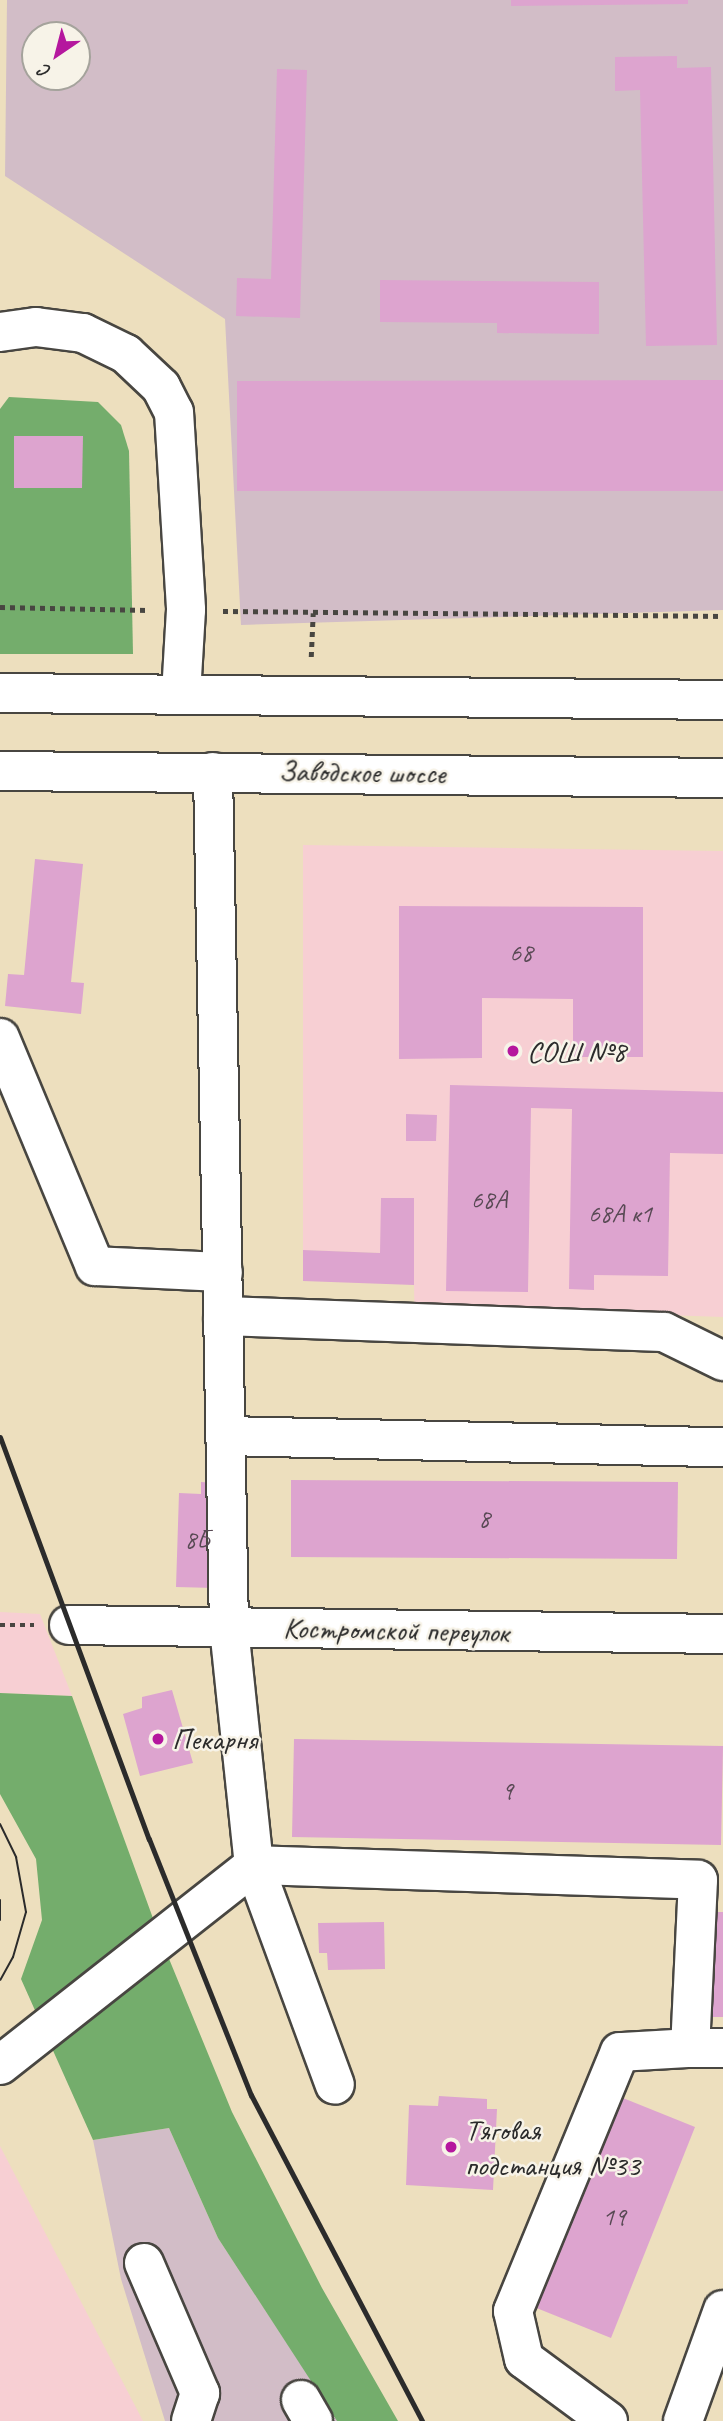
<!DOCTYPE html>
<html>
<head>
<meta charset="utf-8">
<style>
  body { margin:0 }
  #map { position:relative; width:723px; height:2421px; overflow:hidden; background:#eddfbe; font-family:Caveat,sans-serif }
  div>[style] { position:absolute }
  .built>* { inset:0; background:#f7cfd3 }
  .industrial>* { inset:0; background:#d2bdc7 }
  .forest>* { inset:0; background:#74ad6c }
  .building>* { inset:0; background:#dda4cf }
  .path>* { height:4.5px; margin-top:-2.25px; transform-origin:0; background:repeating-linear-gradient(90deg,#484641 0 5px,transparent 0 10px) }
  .roads { filter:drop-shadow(2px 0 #484641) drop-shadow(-2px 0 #484641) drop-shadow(0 2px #484641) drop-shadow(0 -2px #484641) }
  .minor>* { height:38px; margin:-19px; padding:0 19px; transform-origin:19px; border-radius:19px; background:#fff }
  .major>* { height:38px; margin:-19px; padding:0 19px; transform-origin:19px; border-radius:19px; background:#fff }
  .tram>* { height:2px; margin:-1px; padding:0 1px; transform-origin:1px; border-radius:1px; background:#2b2b2b }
  .rail>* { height:5px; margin:-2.5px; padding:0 2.5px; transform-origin:2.5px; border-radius:2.5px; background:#2b2b2b }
  .dots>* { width:19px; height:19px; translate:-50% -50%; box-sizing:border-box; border:4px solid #f7f3e8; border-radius:50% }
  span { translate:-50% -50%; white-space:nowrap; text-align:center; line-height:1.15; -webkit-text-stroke:5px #f7f3e8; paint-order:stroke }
  .number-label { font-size:26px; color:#584954 }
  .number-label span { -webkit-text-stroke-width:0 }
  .street-label { font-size:30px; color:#2b2b2b }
  .poi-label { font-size:30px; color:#2b2b2b }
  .left { translate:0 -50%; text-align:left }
  .north { position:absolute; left:21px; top:21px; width:70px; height:70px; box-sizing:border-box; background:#f7f3e8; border:2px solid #a5a39c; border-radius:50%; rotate:215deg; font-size:19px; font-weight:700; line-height:28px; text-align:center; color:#2b2b2b }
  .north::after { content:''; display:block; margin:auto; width:24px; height:32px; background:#b5179e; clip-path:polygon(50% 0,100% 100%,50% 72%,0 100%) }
</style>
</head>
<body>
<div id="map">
  <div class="built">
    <i style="clip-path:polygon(303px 845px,723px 851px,723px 1317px,665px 1315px,415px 1341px,414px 1285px,381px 1253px,303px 1250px)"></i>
    <i style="clip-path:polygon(0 1612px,40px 1614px,72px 1696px,0 1693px)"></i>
    <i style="clip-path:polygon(0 2146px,143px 2421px,0 2421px)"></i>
  </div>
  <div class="industrial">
    <i style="clip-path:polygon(evenodd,7px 0,723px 0,723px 610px,241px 625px,225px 319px,5px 176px,7px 0,35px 35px,77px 35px,77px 77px,35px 77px,35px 35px)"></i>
    <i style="clip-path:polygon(169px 2128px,218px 2238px,338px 2421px,165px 2421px,121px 2279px,93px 2140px)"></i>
  </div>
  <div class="forest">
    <i style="clip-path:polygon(9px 397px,98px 402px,121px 425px,129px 451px,133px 654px,0 654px,0 409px)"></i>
    <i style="clip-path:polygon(0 1693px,72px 1696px,158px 1932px,232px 2112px,322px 2288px,398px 2421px,337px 2421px,218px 2238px,169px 2128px,93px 2140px,21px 1979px,42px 1920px,36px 1859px,0 1794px)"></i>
  </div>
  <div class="building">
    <i style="clip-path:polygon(511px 0,688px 0,688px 4px,511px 6px)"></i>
    <i style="clip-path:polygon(677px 56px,677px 68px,711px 67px,717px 345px,646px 346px,640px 90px,615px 91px,615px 57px)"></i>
    <i style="clip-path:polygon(277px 69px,307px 70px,300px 318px,236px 316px,237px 278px,271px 279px)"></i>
    <i style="clip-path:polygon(380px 280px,599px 282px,599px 334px,497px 333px,497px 323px,380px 322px)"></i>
    <i style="clip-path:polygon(723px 380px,723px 491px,237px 491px,237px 381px)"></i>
    <i style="clip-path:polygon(14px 436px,83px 436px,82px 488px,14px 488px)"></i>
    <i style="clip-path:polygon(35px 859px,83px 864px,71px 982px,84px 983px,81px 1014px,5px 1006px,8px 974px,24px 975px)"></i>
    <i style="clip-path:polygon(399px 906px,643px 907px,643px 1057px,573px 1057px,573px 999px,482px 998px,482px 1058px,399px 1059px)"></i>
    <i style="clip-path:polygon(450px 1085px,723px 1092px,723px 1154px,670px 1153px,668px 1276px,594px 1275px,594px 1290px,569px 1289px,572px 1109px,531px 1108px,528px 1292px,446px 1291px)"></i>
    <i style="clip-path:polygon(406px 1114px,437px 1115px,436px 1141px,406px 1141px)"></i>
    <i style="clip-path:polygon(381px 1198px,414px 1198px,414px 1285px,303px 1281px,303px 1250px,380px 1253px)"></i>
    <i style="clip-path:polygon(291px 1480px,678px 1482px,677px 1559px,291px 1557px)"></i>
    <i style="clip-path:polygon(201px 1482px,218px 1483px,215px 1588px,176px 1587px,179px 1493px,201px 1494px)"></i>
    <i style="clip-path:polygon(172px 1690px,193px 1763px,140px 1776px,123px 1714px,142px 1708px,142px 1697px)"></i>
    <i style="clip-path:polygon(294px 1739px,723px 1746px,721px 1845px,292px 1837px)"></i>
    <i style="clip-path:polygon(708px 1912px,723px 1912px,723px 2017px,704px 2017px)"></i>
    <i style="clip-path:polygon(384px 1922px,385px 1969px,328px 1970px,327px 1953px,319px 1953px,318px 1923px)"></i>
    <i style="clip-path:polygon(439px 2096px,487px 2099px,487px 2109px,497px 2109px,493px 2190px,406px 2185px,409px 2105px,438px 2106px)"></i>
    <i style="clip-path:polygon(618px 2096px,695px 2127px,611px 2338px,534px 2307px)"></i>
  </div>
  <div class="path">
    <i style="left:0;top:607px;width:148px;rotate:1.2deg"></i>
    <i style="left:223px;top:611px;width:500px;rotate:0.57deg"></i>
    <i style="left:311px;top:657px;width:44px;rotate:-87.4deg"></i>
    <i style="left:0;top:1625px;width:34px"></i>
  </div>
  <div class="roads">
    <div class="minor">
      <i style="left:0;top:332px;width:36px;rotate:-8deg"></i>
      <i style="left:36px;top:327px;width:47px;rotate:7.3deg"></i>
      <i style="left:83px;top:333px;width:48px;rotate:26deg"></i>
      <i style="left:126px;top:354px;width:48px;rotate:43.3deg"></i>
      <i style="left:161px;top:387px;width:28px;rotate:63deg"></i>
      <i style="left:174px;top:412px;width:198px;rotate:86.5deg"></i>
      <i style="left:186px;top:610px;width:85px;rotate:93.4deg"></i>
      <i style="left:213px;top:772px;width:856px;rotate:88.93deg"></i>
      <i style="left:229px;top:1628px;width:238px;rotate:84deg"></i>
      <i style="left:254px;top:1865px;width:234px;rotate:69.8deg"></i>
      <i style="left:0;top:1038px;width:247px;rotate:67.4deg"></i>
      <i style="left:95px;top:1266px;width:128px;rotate:2.7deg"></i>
      <i style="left:223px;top:1316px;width:441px;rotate:2.1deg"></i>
      <i style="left:664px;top:1332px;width:66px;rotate:26.2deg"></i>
      <i style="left:225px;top:1436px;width:498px;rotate:1.3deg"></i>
      <i style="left:69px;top:1625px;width:654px;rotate:0.79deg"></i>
      <i style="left:0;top:2065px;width:323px;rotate:-38.2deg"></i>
      <i style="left:254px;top:1865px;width:444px;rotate:1.9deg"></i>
      <i style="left:698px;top:1880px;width:168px;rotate:92.7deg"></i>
      <i style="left:690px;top:2048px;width:33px"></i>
      <i style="left:144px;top:2263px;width:142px;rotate:66.7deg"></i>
      <i style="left:200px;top:2393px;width:29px;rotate:108deg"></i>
      <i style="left:301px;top:2400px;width:24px;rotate:60deg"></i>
      <i style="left:608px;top:2421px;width:104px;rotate:-143.6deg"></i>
      <i style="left:524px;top:2359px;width:49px;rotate:-102.9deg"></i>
      <i style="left:513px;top:2311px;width:280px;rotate:-67.6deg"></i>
      <i style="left:620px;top:2052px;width:70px;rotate:-3.3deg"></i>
      <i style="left:683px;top:2421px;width:118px;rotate:-70.2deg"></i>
    </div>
    <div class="major">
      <i style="left:0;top:693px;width:723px;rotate:0.55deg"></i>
      <i style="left:0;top:771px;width:723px;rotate:0.55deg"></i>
    </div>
  </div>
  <div class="tram">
    <i style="left:0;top:1824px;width:37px;rotate:64deg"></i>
    <i style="left:16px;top:1857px;width:56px;rotate:79.7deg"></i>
    <i style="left:26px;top:1912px;width:47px;rotate:106.1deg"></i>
    <i style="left:13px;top:1957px;width:26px;rotate:119deg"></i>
    <i style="left:0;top:1900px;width:20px;rotate:90deg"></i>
  </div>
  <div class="rail">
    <i style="left:0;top:1437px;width:429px;rotate:69.7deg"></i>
    <i style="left:149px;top:1839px;width:276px;rotate:68.3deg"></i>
    <i style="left:251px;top:2095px;width:368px;rotate:62.3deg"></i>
  </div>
  <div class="dots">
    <i style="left:513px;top:1051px;background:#b5179e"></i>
    <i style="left:158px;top:1739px;background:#b5179e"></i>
    <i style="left:451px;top:2147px;background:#b5179e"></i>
  </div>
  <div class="number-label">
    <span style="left:521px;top:953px">68</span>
    <span style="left:489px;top:1200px">68А</span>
    <span style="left:620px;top:1214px">68А к1</span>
    <span style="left:484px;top:1519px">8</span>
    <span style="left:197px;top:1540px">8Б</span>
    <span style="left:507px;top:1791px">9</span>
    <span style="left:614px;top:2217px">19</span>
  </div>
  <div class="street-label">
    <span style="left:362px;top:772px;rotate:1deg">Заводское шоссе</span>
    <span style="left:396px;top:1630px;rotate:1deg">Костромской переулок</span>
  </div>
  <div class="poi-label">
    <span class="left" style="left:527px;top:1051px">СОШ №8</span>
    <span class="left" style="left:172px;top:1739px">Пекарня</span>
    <span class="left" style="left:465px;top:2147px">Тяговая<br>подстанция №33</span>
  </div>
  <div class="north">С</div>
</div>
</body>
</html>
